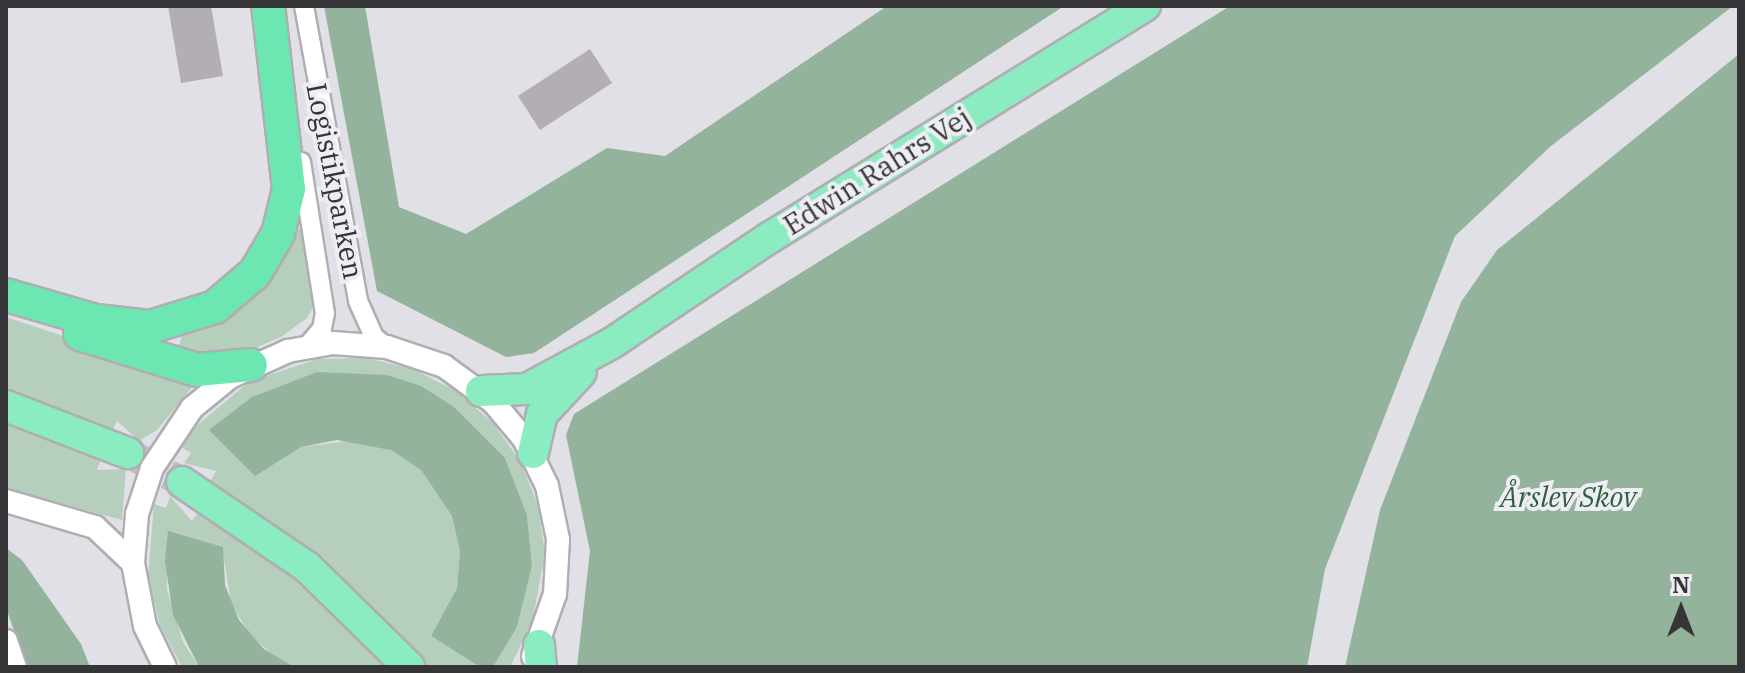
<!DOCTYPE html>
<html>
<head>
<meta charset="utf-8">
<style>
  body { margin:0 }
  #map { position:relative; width:1745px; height:673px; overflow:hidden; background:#e0e0e6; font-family:"IBM Plex Serif",serif }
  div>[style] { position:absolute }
  .green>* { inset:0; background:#b5cfbc }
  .forest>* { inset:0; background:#93b39c }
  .building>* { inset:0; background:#b2aeb3 }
  .trunk-tunnel>* { height:30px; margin-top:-15px; transform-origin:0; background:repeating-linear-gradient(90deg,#bebec3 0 30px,transparent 0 45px) }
  .roads { filter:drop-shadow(2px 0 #aeaeb3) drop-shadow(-2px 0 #aeaeb3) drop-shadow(0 2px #aeaeb3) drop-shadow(0 -2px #aeaeb3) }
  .minor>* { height:18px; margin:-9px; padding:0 9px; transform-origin:9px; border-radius:9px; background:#fff }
  .tertiary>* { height:22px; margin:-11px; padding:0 11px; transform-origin:11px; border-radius:11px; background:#fff }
  .trunk>* { height:30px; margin:-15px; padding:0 15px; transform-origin:15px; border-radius:15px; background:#8aecc0 }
  .motorway>* { height:32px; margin:-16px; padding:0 16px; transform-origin:16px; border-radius:16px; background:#6de7b1 }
  span { translate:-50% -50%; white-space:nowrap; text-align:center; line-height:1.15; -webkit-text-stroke:8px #eeedf3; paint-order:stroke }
  .street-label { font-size:28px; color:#353538 }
  .park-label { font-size:28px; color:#2f6140; font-style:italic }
  .frame { position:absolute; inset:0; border:8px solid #353538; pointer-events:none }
  .north { position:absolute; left:1641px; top:569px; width:80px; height:80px; -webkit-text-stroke:6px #eeedf3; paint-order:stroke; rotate:0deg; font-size:22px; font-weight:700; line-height:32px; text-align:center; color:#353538 }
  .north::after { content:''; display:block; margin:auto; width:28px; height:36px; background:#353538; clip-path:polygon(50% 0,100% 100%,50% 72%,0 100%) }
</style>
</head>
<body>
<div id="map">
  <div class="green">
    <i style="clip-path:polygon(294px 229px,304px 229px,315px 304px,307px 318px,281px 337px,226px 360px,214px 361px,178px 349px,183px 333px,252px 297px)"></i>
    <i style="clip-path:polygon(6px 317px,189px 378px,193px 386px,157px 430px,139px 441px,117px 421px,112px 431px,6px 392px)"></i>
    <i style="clip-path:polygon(366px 358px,413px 369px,456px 391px,492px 422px,520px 461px,538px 505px,545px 553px,532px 623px,510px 667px,493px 667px,517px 627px,532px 566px,527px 515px,505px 458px,387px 375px,269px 464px,301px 447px,355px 440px,391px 450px,421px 470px,452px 516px,460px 551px,457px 588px,431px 636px,480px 667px,428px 667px,314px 555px,210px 482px,216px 471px,184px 463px,191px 453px,180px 446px,195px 427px,250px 381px,318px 359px)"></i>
    <i style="clip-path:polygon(6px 413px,105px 449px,97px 470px,126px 469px,122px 520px,6px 488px)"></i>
    <i style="clip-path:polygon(170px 496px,192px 521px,204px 504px,231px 521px,400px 667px,294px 667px,279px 660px,250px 635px,231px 603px,222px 547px,168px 532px,167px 589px,183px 642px,199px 667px,182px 667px,160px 625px,148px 578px,154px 504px,166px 508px)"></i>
  </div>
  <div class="forest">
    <i style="clip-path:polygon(324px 6px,365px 6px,399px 207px,466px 234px,607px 148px,665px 156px,887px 6px,1064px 6px,534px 353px,506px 357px,377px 291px)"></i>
    <i style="clip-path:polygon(1230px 6px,1733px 6px,1551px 146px,1455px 236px,1325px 569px,1307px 667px,577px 667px,590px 551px,566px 435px,574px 414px)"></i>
    <i style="clip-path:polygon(1739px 54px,1739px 667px,1345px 667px,1380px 510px,1461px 302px,1497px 250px)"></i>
    <i style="clip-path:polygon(317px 372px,387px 375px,421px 386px,454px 407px,505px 458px,527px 515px,532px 566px,517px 627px,493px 667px,480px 667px,431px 636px,457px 588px,460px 551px,452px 516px,421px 470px,391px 450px,337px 440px,301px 447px,255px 476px,209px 430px,252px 397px)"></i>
    <i style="clip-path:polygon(168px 531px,223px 547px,225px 585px,239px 620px,264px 649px,294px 667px,199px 667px,173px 615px,165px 561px)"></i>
    <i style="clip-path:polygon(6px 548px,22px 560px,81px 644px,90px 667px,27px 667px,6px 608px)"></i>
  </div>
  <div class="building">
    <i style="clip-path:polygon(168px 6px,211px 6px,223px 76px,181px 83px)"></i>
    <i style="clip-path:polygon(590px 49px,612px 83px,540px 130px,518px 96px)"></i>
  </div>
  <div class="trunk-tunnel">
    <i style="left:128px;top:453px;width:61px;rotate:28.2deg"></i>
  </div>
  <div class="roads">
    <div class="minor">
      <i style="left:304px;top:6px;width:300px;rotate:79.6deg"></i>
      <i style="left:358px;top:301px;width:39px;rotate:66deg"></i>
      <i style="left:374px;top:337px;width:16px;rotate:38deg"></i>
      <i style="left:301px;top:162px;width:153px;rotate:81deg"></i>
      <i style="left:325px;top:313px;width:16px;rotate:101deg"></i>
      <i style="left:322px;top:329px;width:23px;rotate:131deg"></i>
    </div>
    <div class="tertiary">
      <i style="left:6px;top:501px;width:93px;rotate:16.3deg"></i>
      <i style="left:95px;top:527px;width:52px;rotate:43.5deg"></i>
      <i style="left:6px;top:641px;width:28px;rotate:71deg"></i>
      <i style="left:165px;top:667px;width:46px;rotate:-116deg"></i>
      <i style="left:145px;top:626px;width:64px;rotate:-100.8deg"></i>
      <i style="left:133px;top:563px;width:49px;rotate:-85.3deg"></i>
      <i style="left:137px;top:514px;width:48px;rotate:-71.9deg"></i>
      <i style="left:152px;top:468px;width:72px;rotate:-56.3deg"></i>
      <i style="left:192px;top:408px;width:49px;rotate:-39.2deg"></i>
      <i style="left:230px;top:377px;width:64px;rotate:-24.1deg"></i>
      <i style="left:288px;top:351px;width:46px;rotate:-10.1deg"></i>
      <i style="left:333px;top:343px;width:54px;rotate:4.2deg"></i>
      <i style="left:387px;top:347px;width:60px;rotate:18.4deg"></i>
      <i style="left:444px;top:366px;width:61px;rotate:36.3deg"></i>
      <i style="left:493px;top:402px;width:48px;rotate:50deg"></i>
      <i style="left:524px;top:439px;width:52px;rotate:63.9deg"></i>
      <i style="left:547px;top:486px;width:54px;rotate:78.3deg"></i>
      <i style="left:558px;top:539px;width:55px;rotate:93.1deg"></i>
      <i style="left:555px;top:594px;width:66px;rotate:109.5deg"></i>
    </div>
    <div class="trunk">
      <i style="left:481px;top:391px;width:46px;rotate:-2.5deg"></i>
      <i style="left:527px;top:389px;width:97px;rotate:-28.4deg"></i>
      <i style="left:612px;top:343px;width:189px;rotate:-33.8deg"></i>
      <i style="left:769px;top:238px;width:442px;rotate:-31.7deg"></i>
      <i style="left:6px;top:406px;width:131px;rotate:21.1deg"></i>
      <i style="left:533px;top:453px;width:40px;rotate:-77deg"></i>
      <i style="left:542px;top:414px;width:57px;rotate:-47.1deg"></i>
      <i style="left:182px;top:482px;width:151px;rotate:34.2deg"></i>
      <i style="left:307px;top:567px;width:143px;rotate:44.4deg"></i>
      <i style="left:539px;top:645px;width:22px;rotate:85deg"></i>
    </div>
    <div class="motorway">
      <i style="left:6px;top:295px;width:94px;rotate:16.1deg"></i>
      <i style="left:96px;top:321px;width:54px;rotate:6.3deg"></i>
      <i style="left:150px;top:327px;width:68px;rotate:-17.1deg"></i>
      <i style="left:215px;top:307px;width:52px;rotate:-40.4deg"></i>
      <i style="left:255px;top:273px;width:45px;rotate:-59.5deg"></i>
      <i style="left:278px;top:234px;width:46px;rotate:-76.3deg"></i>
      <i style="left:289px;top:189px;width:184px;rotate:-96.5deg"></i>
      <i style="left:80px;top:334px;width:122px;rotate:17.1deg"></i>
      <i style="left:197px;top:370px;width:54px;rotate:-5.3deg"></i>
    </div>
  </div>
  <div class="street-label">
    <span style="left:877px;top:171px;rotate:-32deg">Edwin Rahrs Vej</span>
    <span style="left:335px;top:181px;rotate:79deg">Logistikparken</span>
  </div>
  <div class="park-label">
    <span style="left:1568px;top:497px">Årslev Skov</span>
  </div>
  <div class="frame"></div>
  <div class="north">N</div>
</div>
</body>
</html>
